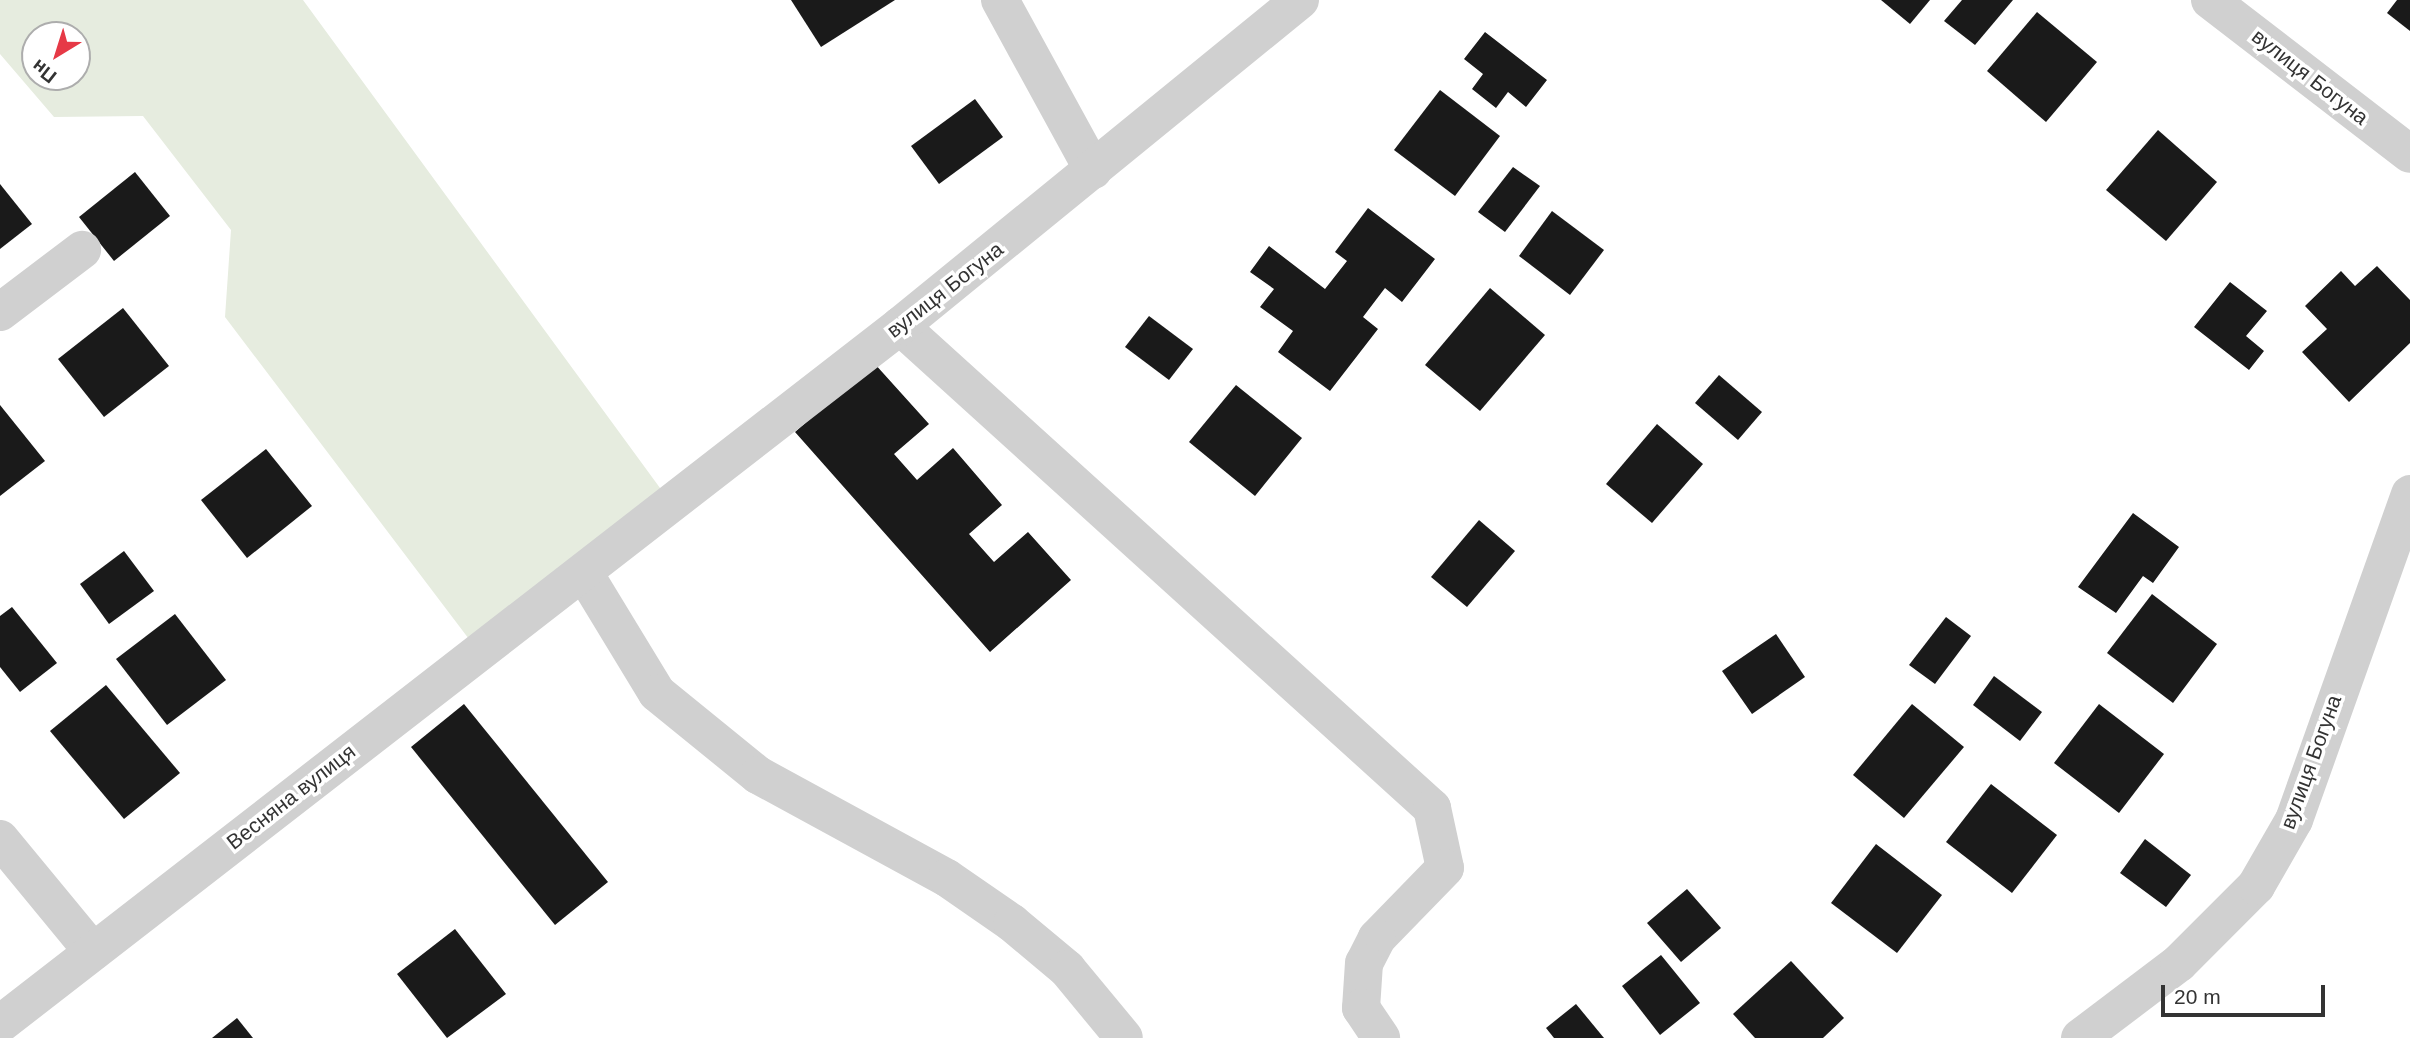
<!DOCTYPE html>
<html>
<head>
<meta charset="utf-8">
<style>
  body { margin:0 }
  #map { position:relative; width:2410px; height:1038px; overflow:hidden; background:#fff; font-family:Arial,sans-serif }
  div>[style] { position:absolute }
  .green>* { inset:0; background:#e6ecdf }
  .building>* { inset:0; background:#1a1a1a }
  .minor>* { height:38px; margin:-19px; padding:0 19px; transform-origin:19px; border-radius:19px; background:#d0d0d0 }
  span { translate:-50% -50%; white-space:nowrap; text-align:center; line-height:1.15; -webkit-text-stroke:7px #fff; paint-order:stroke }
  .street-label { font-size:21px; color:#333 }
  .north { position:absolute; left:21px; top:21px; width:70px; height:70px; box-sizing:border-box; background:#fff; border:2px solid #adadad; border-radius:50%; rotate:218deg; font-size:19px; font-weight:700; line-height:28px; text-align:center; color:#333 }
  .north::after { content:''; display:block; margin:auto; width:24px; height:32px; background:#e63946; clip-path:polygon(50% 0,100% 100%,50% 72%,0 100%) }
  .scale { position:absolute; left:2161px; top:985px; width:164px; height:32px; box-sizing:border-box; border:4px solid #333; border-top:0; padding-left:9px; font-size:21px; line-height:24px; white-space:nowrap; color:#333; -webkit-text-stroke:5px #fff; paint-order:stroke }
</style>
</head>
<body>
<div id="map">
  <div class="green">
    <i style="clip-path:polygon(evenodd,0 0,303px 0,671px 503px,478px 651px,225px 317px,231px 230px,143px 116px,54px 117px,0 54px,0 0,35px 35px,77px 35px,77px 77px,35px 77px,35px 35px)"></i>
  </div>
  <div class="building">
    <i style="clip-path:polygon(791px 0,895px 0,821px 47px)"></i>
    <i style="clip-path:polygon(1881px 0,1930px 0,1910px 24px)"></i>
    <i style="clip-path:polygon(1962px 0,2013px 0,1975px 45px,1944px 21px)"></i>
    <i style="clip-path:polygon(2397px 0,2410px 0,2410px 31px,2387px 13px)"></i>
    <i style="clip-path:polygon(2037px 12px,2097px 62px,2046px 122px,1987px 71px)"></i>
    <i style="clip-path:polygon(1485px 32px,1547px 80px,1526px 107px,1508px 92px,1496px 108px,1472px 89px,1483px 74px,1464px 59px)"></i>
    <i style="clip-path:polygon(1440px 90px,1500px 136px,1455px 196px,1394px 150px)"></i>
    <i style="clip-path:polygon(975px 99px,1003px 137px,939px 184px,911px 146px)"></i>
    <i style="clip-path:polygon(2158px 130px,2217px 182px,2166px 241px,2106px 190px)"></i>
    <i style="clip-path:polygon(1513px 167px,1540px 186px,1505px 232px,1478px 212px)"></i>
    <i style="clip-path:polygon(135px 172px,170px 216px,114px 261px,79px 217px)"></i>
    <i style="clip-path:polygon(0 184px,32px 224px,0 249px)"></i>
    <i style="clip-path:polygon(1368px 208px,1435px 259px,1402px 302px,1385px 288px,1363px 317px,1378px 329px,1330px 391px,1278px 352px,1293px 331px,1260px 307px,1274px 289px,1250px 272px,1269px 246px,1325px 289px,1347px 261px,1335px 252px)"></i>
    <i style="clip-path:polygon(1552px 211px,1604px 250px,1570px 295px,1519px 256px)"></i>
    <i style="clip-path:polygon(2377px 266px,2410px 300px,2410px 343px,2349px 402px,2302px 352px,2327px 329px,2305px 306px,2341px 271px,2355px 286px)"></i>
    <i style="clip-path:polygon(2230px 282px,2267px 311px,2246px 336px,2264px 351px,2249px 370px,2194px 327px)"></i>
    <i style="clip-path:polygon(1490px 288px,1545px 335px,1480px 411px,1425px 365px)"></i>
    <i style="clip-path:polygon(123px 308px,169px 366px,104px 417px,58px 359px)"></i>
    <i style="clip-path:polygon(1149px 316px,1193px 349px,1169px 380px,1125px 347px)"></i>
    <i style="clip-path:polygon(874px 363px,929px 424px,894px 454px,917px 480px,953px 448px,1002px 505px,969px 534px,994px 562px,1028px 532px,1071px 580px,990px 652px,795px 432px)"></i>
    <i style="clip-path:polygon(1719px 375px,1762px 412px,1738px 440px,1695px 403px)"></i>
    <i style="clip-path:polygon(1236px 385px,1302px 438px,1255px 496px,1189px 442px)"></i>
    <i style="clip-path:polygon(0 405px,45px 461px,0 496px)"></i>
    <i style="clip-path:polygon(1657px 424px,1703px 464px,1652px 523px,1606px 484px)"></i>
    <i style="clip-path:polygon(266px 449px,312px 506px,247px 558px,201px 500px)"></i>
    <i style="clip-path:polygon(2133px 513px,2179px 547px,2153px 583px,2143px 576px,2116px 613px,2078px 587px)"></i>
    <i style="clip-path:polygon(1479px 520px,1515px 551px,1467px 607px,1431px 577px)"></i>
    <i style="clip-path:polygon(124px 551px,154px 591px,109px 624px,80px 584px)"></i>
    <i style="clip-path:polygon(2152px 594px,2217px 644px,2173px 703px,2107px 653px)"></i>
    <i style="clip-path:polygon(12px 607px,57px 663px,20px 692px,0 667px,0 616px)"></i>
    <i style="clip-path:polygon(175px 614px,226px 680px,167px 725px,116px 659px)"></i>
    <i style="clip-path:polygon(1946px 617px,1971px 636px,1935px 684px,1909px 665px)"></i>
    <i style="clip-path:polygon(1776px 634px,1805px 677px,1752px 714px,1722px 671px)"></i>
    <i style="clip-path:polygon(1994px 676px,2042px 712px,2020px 741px,1973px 705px)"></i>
    <i style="clip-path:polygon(106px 685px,180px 773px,124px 819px,50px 731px)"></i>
    <i style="clip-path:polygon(464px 704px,608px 882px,555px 925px,411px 747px)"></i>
    <i style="clip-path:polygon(1912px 704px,1964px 747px,1904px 818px,1853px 775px)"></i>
    <i style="clip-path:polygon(2099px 704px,2164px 754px,2119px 813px,2054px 763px)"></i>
    <i style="clip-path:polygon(1991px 784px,2057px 835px,2012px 893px,1946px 842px)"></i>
    <i style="clip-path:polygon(2145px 839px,2191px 875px,2166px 907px,2120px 873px)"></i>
    <i style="clip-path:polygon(1876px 844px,1942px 895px,1897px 953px,1831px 903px)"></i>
    <i style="clip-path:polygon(1687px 889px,1721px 928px,1681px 962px,1647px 923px)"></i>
    <i style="clip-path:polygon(455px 929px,506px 994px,447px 1038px,397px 974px)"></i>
    <i style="clip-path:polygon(1661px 955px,1700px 1003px,1660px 1035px,1622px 986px)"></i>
    <i style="clip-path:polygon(1791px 961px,1844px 1018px,1823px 1038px,1755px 1038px,1733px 1014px)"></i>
    <i style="clip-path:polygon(1576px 1004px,1604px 1038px,1554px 1038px,1546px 1028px)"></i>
    <i style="clip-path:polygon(237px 1018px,253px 1038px,212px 1038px)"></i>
  </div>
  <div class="minor">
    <i style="left:1000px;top:0;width:194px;rotate:61.3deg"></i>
    <i style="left:2210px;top:0;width:252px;rotate:37.6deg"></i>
    <i style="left:0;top:312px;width:103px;rotate:-37.1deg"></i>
    <i style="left:900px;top:326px;width:718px;rotate:42.18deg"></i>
    <i style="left:1432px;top:808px;width:61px;rotate:77.8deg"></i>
    <i style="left:1445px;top:868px;width:98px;rotate:134.2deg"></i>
    <i style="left:1377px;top:938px;width:28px;rotate:117deg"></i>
    <i style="left:1364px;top:963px;width:45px;rotate:93.8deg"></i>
    <i style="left:1361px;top:1008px;width:36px;rotate:56deg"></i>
    <i style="left:584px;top:573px;width:140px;rotate:58.7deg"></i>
    <i style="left:657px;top:693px;width:130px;rotate:39.1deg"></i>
    <i style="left:758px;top:775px;width:215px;rotate:28.6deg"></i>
    <i style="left:947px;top:878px;width:79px;rotate:34.7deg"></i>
    <i style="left:1012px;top:923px;width:72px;rotate:39.9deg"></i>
    <i style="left:1067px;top:969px;width:89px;rotate:50.4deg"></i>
    <i style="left:0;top:839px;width:146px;rotate:50.5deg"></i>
    <i style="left:0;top:1024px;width:1139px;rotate:-37.8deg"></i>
    <i style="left:900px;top:326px;width:516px;rotate:-39.18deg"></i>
    <i style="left:2080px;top:1038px;width:124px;rotate:-37.1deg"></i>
    <i style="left:2179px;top:963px;width:109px;rotate:-45deg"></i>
    <i style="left:2256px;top:886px;width:76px;rotate:-60.1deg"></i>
    <i style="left:2294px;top:820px;width:346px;rotate:-70.4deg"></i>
  </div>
  <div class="street-label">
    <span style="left:2310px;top:77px;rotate:38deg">вулиця Богуна</span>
    <span style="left:945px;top:290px;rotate:-38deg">вулиця Богуна</span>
    <span style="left:2311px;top:762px;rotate:-70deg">вулиця Богуна</span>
    <span style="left:291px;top:797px;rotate:-38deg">Весняна вулиця</span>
  </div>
  <div class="north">Пн</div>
  <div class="scale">20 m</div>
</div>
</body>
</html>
